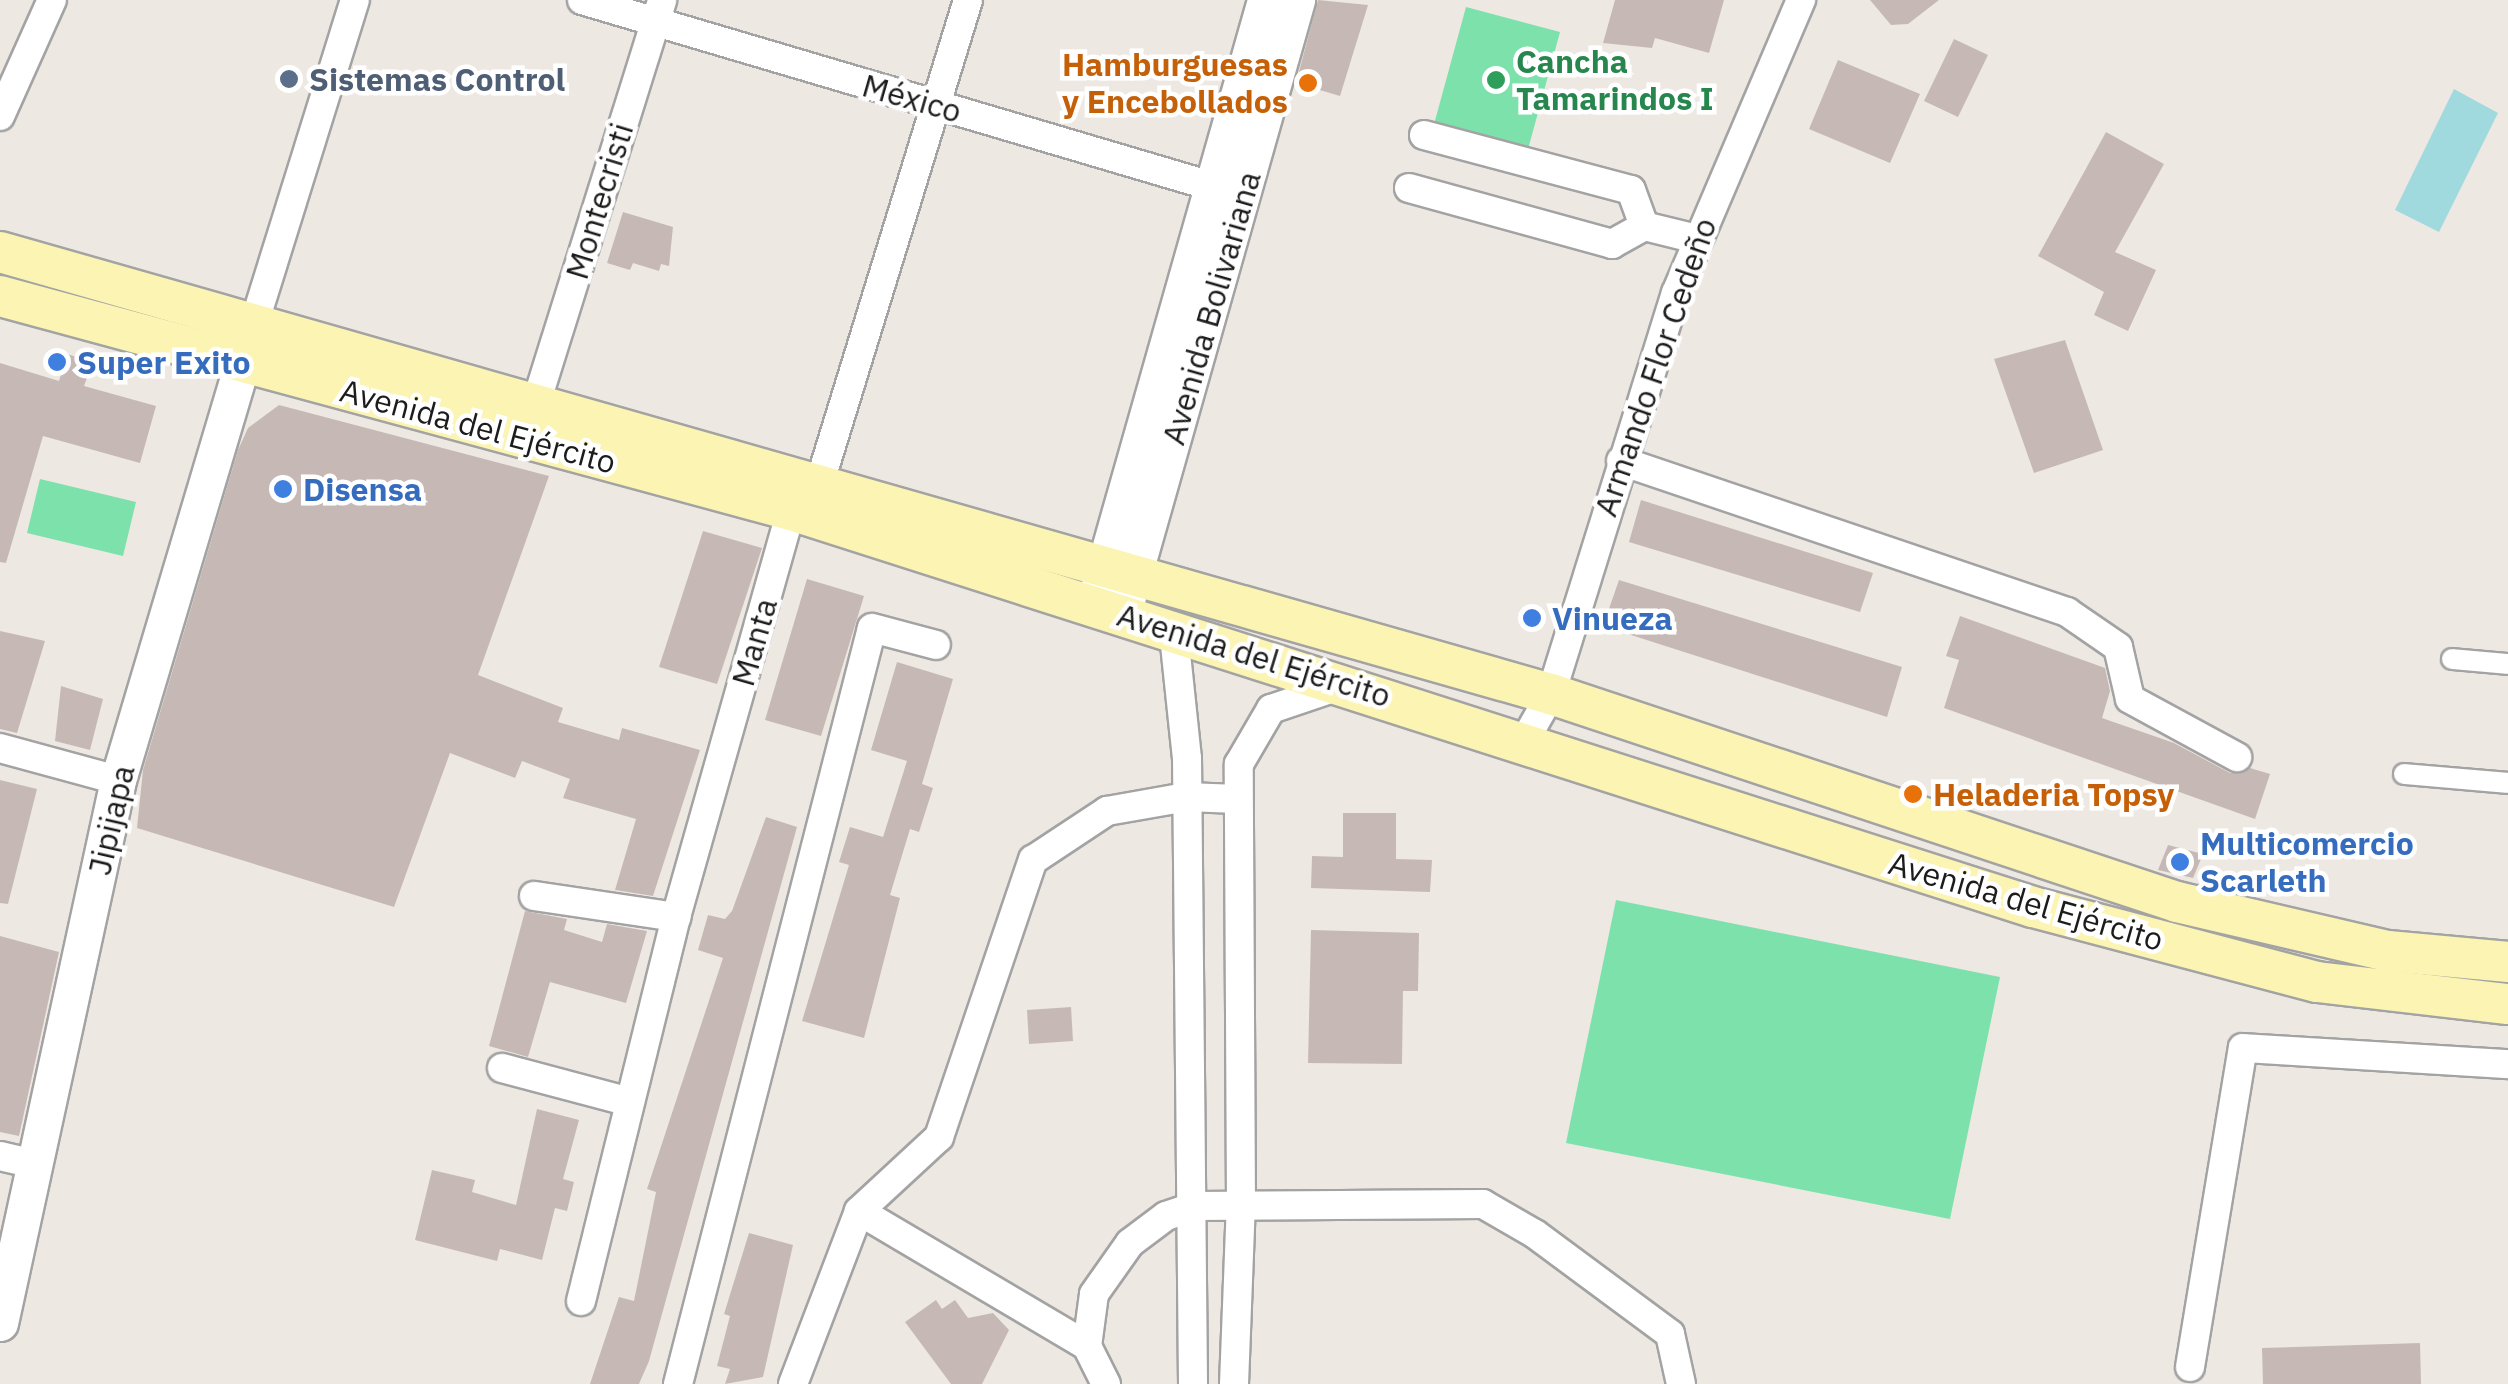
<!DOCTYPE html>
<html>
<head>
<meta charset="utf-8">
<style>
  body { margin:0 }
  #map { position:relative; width:2508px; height:1384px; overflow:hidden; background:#eee8e2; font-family:"IBM Plex Sans",sans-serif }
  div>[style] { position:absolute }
  .pitch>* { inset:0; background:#7ce1ab }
  .water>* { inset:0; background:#a0d9de }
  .building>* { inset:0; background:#c6b9b5 }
  .roads { filter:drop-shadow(2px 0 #a3a3a3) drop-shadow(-2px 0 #a3a3a3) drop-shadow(0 2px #a3a3a3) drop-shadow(0 -2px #a3a3a3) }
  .pedestrian>* { height:20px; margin:-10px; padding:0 10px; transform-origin:10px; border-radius:10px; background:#fff }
  .minor>* { height:28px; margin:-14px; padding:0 14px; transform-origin:14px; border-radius:14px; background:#fff }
  .tertiary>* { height:35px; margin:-17.5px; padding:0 17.5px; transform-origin:17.5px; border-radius:17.5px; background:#fff }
  .secondary>* { height:40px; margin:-20px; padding:0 20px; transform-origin:20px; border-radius:20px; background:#fbf4b3 }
  .dots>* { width:28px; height:28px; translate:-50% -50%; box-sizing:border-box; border:5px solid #fff; border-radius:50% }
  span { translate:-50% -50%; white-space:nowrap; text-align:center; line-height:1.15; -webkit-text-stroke:9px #fff; paint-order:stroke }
  .leisure-label { font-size:32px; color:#27864d; font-weight:700 }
  .left { translate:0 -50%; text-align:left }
  .food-label { font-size:32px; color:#c56008; font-weight:700 }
  .right { translate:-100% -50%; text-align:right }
  .service-label { font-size:32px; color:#4e5e75; font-weight:700 }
  .street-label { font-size:32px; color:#1c1c1c }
  .shop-label { font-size:32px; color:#366cbe; font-weight:700 }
</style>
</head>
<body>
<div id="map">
  <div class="pitch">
    <i style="clip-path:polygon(1466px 7px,1560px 32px,1527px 153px,1433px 128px)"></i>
    <i style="clip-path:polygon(40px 479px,136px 502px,123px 556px,27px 533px)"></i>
    <i style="clip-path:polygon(1616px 900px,2000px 977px,1950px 1219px,1566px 1143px)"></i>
  </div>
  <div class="water">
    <i style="clip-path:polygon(2454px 89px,2498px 113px,2439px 232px,2395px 210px)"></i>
  </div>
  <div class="building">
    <i style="clip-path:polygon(1318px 0,1368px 5px,1340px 96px,1296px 83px)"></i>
    <i style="clip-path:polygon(1615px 0,1724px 0,1709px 53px,1655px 38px,1652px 48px,1603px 43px)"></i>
    <i style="clip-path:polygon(1870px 0,1939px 0,1908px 24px,1891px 25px)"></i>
    <i style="clip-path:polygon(1954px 39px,1988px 55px,1958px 117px,1924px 101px)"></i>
    <i style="clip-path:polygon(1838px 60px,1920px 94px,1890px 163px,1809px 129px)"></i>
    <i style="clip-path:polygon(2106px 132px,2164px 164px,2115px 252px,2156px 270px,2128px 331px,2094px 315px,2104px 292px,2038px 256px)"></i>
    <i style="clip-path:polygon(623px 212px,673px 227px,669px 266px,661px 264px,659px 271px,633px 263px,630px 270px,607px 263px)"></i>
    <i style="clip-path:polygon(2065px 340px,2103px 450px,2034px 473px,1994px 359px)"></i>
    <i style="clip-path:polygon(67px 354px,93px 362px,84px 386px,156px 406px,140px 463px,43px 436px,6px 563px,0 562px,0 363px,59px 381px)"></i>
    <i style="clip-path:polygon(279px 405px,549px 476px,478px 675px,563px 708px,558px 722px,619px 740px,622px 728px,700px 750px,653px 896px,615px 890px,636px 819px,563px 798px,570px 779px,522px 761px,515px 778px,450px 753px,394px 907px,137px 828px,143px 770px,238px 450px,248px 428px)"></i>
    <i style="clip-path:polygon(1641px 500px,1873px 573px,1860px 612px,1629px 542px)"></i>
    <i style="clip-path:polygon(703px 531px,762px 548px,717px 684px,659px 667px)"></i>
    <i style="clip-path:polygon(807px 579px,864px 596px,821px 736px,765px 720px)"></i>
    <i style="clip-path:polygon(1619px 580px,1902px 667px,1887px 717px,1603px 626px)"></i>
    <i style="clip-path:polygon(1960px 616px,2105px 668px,2110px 691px,2102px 718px,2174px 743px,2230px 773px,2250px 768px,2270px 774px,2255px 819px,1944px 708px,1959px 660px,1946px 656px)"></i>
    <i style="clip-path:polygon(0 631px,45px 641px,17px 733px,0 729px)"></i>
    <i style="clip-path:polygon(897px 662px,953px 679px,922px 784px,933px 788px,919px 832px,910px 829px,890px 895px,900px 898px,864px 1038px,802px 1021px,849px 865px,839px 862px,850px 827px,883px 837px,907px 761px,871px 750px)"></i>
    <i style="clip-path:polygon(61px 686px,103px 699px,90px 750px,55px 741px)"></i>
    <i style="clip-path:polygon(0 780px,37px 789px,8px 904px,0 903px)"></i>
    <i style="clip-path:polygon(1343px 813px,1396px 813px,1396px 859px,1432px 860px,1430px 892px,1311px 888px,1312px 856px,1343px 857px)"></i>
    <i style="clip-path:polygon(766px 817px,797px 827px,649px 1361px,639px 1384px,590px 1384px,619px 1297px,634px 1301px,656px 1192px,647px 1189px,723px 958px,698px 950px,708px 915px,725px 919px,732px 911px)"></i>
    <i style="clip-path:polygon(2168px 845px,2203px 854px,2193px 878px,2158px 870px)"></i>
    <i style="clip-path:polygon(525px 911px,567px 919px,564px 930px,602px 942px,607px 924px,647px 931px,626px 1003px,550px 982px,528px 1057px,489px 1046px)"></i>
    <i style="clip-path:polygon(1311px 930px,1419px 933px,1418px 991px,1403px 991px,1402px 1064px,1308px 1063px)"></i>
    <i style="clip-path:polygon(0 936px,59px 952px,19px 1136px,0 1132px)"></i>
    <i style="clip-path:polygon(1071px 1007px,1073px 1041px,1029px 1044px,1027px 1010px)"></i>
    <i style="clip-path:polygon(537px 1109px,579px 1120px,563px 1179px,574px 1182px,567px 1211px,555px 1208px,542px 1260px,500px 1249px,497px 1261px,415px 1240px,432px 1170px,475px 1180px,472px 1192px,516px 1205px)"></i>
    <i style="clip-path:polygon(749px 1233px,793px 1245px,763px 1377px,725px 1384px,730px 1369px,717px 1366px,730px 1316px,724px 1314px)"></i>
    <i style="clip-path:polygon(936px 1300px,942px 1309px,955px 1300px,968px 1318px,993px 1313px,1009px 1330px,982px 1384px,951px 1384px,905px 1322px)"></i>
    <i style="clip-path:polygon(2420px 1343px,2421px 1384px,2263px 1384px,2262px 1348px)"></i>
  </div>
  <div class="roads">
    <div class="pedestrian">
      <i style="left:2452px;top:659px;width:56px;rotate:5.1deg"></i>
      <i style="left:2404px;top:774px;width:104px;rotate:4.9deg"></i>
    </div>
    <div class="minor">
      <i style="left:582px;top:0;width:674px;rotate:16.47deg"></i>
      <i style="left:0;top:116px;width:127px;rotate:-65.9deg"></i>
      <i style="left:1424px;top:135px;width:214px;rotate:14.9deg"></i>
      <i style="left:1631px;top:190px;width:38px;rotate:70deg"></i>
      <i style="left:1409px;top:188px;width:211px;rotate:15.4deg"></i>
      <i style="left:1612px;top:244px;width:37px;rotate:-29deg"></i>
      <i style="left:1644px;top:226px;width:55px;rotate:13.8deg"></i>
      <i style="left:254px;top:324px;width:339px;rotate:-72.7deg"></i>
      <i style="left:536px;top:403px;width:422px;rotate:-72.6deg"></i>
      <i style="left:1621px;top:461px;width:471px;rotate:18.7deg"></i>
      <i style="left:2067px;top:612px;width:62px;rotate:34.5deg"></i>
      <i style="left:2118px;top:647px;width:53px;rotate:77deg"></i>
      <i style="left:2130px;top:699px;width:122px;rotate:28.5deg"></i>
      <i style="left:1174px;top:635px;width:124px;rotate:84deg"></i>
      <i style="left:1187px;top:758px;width:626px;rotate:89.45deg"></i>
      <i style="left:1525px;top:740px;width:53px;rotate:-60.5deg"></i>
      <i style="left:1551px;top:694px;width:420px;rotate:-72.7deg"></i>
      <i style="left:1676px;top:293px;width:319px;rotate:-66.9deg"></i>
      <i style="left:0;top:748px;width:122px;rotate:15.2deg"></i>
      <i style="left:534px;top:896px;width:144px;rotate:8.4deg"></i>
      <i style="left:502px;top:1068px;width:132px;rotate:14.9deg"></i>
      <i style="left:0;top:1156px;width:39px;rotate:13deg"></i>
      <i style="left:859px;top:1211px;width:265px;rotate:30.6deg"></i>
      <i style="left:581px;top:1301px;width:396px;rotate:-76.1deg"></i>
      <i style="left:676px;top:917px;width:423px;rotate:-74.2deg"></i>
      <i style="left:791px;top:510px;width:38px;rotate:-42deg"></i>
      <i style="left:819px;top:485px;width:507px;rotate:-72.92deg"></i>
      <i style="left:2190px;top:1367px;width:323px;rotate:-80.6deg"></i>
      <i style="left:2243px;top:1048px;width:265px;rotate:3.5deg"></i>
      <i style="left:678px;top:1384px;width:780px;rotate:-75.61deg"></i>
      <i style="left:872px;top:628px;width:66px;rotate:14.9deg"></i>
      <i style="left:793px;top:1384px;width:185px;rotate:-69.1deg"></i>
      <i style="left:859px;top:1211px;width:109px;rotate:-42.8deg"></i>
      <i style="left:939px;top:1137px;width:293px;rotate:-71.3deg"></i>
      <i style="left:1033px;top:860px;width:89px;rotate:-33.5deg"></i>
      <i style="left:1107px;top:811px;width:80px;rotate:-10deg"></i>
      <i style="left:1186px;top:797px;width:52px;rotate:2.2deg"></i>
      <i style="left:1106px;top:1384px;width:42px;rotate:-116.6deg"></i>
      <i style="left:1087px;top:1346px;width:52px;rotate:-82.3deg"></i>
      <i style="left:1094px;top:1294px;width:62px;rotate:-54.8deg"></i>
      <i style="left:1130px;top:1243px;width:45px;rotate:-36.9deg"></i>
      <i style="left:1166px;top:1216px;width:31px;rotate:-19deg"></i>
      <i style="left:1195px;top:1206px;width:288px;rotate:-0.4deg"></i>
      <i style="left:1483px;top:1204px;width:60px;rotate:30deg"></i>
      <i style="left:1535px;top:1234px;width:168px;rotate:36.5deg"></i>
      <i style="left:1670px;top:1334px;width:51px;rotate:77.6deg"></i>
      <i style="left:1234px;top:1384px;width:179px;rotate:-87.8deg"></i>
      <i style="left:1241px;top:1205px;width:441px;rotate:-90.3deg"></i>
      <i style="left:1239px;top:764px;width:64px;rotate:-59.8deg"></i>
      <i style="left:1271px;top:709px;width:75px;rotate:-18.7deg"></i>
    </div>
    <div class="tertiary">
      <i style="left:1127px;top:600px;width:624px;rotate:-74.18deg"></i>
      <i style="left:1093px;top:606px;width:630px;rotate:-74.15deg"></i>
      <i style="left:0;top:1323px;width:556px;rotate:-77.74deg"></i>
      <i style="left:118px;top:780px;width:463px;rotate:-73.4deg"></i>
    </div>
    <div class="secondary">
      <i style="left:0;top:252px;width:1613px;rotate:15.91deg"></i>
      <i style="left:1551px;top:694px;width:660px;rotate:18.38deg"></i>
      <i style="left:2177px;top:902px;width:217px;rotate:13.1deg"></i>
      <i style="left:2388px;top:951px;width:121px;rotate:5.2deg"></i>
      <i style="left:0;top:296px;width:819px;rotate:15.14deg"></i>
      <i style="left:791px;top:510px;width:1304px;rotate:17.73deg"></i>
      <i style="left:2033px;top:907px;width:294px;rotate:14.8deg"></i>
      <i style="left:2317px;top:982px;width:192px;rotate:6.6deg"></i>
    </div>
  </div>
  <div class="dots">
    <i style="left:289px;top:79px;background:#5c6f8a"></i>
    <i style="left:1496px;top:80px;background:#2e9e5b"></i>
    <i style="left:1308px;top:83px;background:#e8710a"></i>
    <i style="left:57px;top:362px;background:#3f7fe0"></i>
    <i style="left:283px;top:489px;background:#3f7fe0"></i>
    <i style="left:1532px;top:618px;background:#3f7fe0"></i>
    <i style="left:1913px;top:794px;background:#e8710a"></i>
    <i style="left:2180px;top:862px;background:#3f7fe0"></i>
  </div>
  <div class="leisure-label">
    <span class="left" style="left:1516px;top:80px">Cancha<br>Tamarindos I</span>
  </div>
  <div class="food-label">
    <span class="right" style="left:1288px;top:83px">Hamburguesas<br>y Encebollados</span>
    <span class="left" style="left:1933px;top:794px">Heladeria Topsy</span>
  </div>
  <div class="service-label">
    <span class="left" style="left:309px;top:79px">Sistemas Control</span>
  </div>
  <div class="street-label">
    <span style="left:912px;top:98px;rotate:16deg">México</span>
    <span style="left:599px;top:201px;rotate:-73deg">Montecristi</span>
    <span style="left:1211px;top:308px;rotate:-74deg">Avenida Bolivariana</span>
    <span style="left:1655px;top:367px;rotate:-71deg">Armando Flor Cedeño</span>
    <span style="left:478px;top:426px;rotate:15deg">Avenida del Ejército</span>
    <span style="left:754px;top:642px;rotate:-74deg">Manta</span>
    <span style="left:1254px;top:655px;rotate:17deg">Avenida del Ejército</span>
    <span style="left:111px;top:820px;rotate:-77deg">Jipijapa</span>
    <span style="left:2026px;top:901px;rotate:16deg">Avenida del Ejército</span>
  </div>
  <div class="shop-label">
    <span class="left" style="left:77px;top:362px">Super Exito</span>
    <span class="left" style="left:303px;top:489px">Disensa</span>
    <span class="left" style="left:1552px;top:618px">Vinueza</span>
    <span class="left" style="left:2200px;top:862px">Multicomercio<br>Scarleth</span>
  </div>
</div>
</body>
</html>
